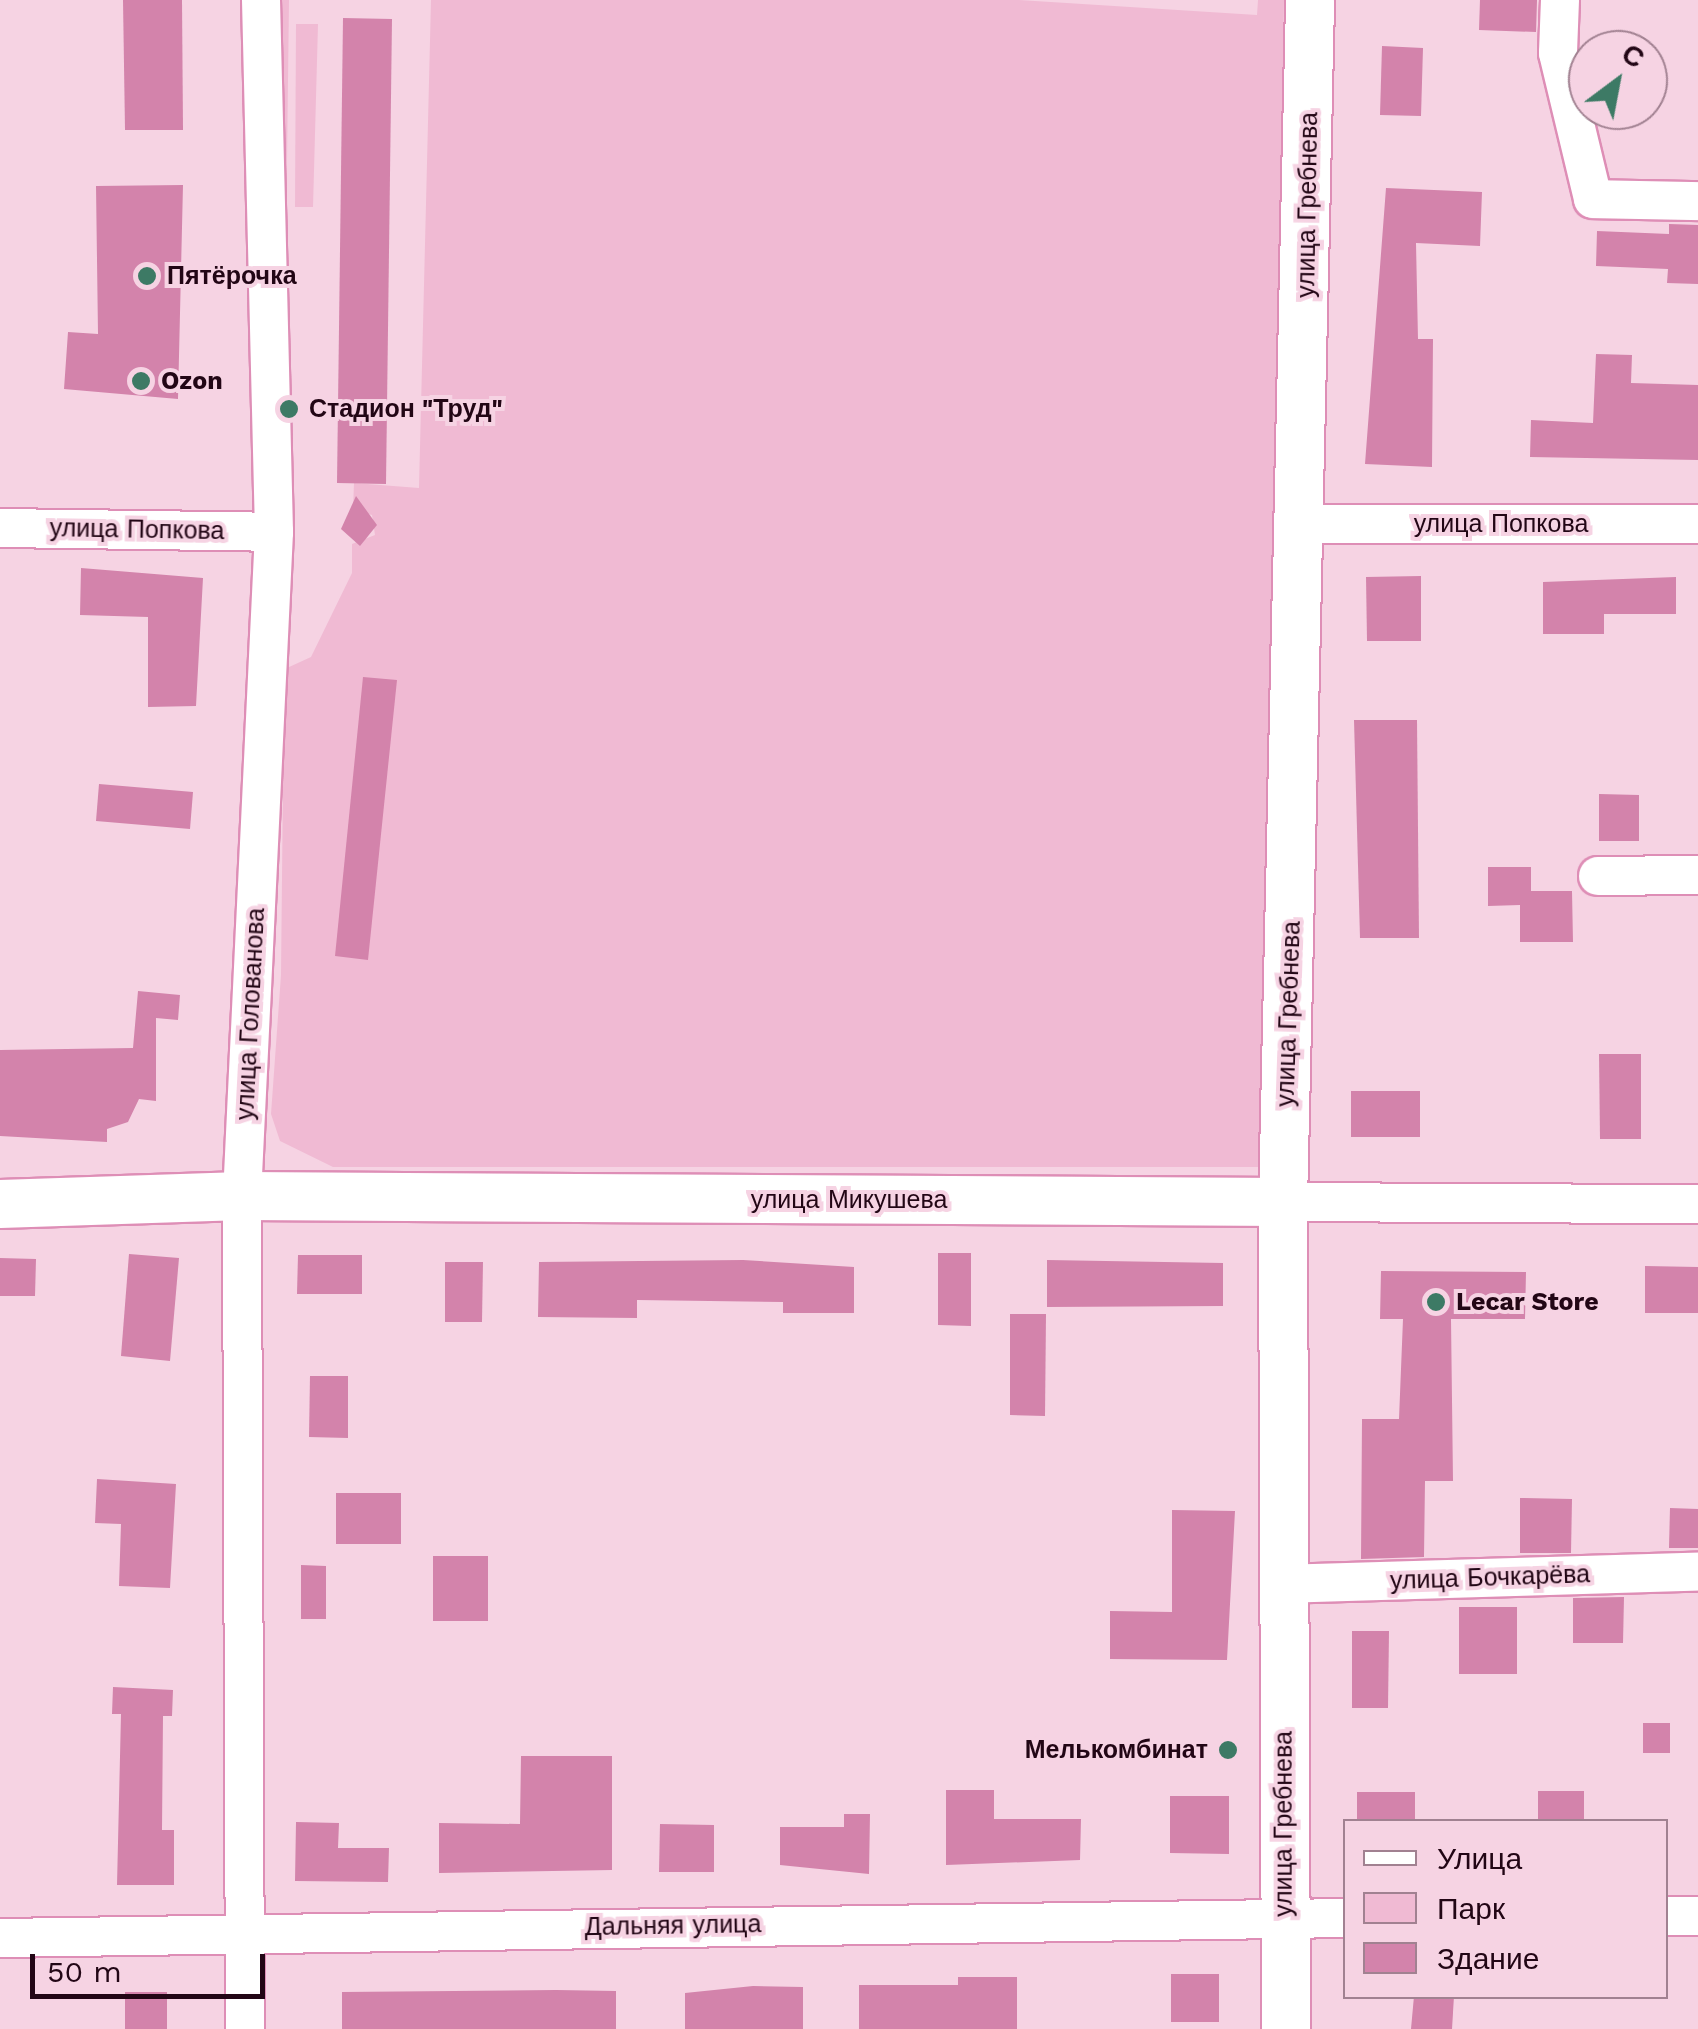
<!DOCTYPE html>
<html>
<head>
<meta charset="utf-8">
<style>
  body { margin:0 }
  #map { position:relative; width:1698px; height:2029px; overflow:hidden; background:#f6d3e3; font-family:"Work Sans",sans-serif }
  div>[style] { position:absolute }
  .green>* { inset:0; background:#f0bad3 }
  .building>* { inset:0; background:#d383ab }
  .roads { filter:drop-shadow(2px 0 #de8eb6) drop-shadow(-2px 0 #de8eb6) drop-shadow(0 2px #de8eb6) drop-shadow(0 -2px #de8eb6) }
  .minor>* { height:38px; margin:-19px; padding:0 19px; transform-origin:19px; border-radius:19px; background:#fff }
  .tertiary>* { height:48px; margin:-24px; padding:0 24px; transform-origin:24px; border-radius:24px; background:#fff }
  .dots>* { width:28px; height:28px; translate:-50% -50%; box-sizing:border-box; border:5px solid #f6d3e3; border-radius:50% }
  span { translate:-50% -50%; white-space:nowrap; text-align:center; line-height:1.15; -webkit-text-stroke:8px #f6d3e3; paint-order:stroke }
  .street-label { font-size:25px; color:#220615 }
  .poi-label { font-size:25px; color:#220615; font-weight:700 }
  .left { translate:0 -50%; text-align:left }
  .right { translate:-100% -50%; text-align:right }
  .legend { position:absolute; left:1343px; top:1819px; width:325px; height:180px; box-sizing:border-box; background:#f6d3e3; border:2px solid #a18191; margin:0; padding:12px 18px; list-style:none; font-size:30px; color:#220615 }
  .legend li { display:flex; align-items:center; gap:20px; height:50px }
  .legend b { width:50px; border:2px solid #a18191 }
  .north { position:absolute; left:1568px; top:30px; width:100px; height:100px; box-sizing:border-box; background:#f6d3e3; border:2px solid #a18191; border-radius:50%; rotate:32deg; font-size:28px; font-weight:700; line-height:40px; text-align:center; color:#220615 }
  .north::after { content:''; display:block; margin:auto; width:35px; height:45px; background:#3d7a65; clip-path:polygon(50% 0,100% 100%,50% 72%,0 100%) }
  .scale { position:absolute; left:30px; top:1954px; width:235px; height:45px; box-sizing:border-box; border:5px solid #220615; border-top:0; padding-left:12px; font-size:30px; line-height:35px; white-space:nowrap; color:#220615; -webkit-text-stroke:8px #f6d3e3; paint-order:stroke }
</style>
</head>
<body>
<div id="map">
  <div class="green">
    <i style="clip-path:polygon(267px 0,289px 0,286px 240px,270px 239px)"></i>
    <i style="clip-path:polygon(431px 0,1019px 0,1257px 15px,1258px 0,1284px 0,1267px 1167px,333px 1167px,280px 1141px,271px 1114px,281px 975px,284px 684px,276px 673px,311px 657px,352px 573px,352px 544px,375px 535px,372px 515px,353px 510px,354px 483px,419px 488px)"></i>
    <i style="clip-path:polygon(296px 24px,318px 24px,313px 207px,295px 207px)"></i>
  </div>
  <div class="building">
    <i style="clip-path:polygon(123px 0,182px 0,183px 130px,125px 130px)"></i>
    <i style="clip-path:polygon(1480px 0,1537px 0,1536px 32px,1479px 30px)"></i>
    <i style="clip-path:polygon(343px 18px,392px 19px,386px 484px,337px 483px)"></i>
    <i style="clip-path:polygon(1382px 46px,1423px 48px,1421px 116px,1380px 115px)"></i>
    <i style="clip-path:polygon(183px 185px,178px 399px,64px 389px,68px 332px,98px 334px,96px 186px)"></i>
    <i style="clip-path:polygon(1386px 188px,1482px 192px,1480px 246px,1416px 243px,1418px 339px,1433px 339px,1432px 467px,1365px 464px)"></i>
    <i style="clip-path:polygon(1669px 224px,1698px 225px,1698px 284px,1667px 283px,1668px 269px,1596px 266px,1597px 231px,1669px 234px)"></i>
    <i style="clip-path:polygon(1596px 354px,1632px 355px,1631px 383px,1698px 385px,1698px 460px,1530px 457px,1531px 420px,1593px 423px)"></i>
    <i style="clip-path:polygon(356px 496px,377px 525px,360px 546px,341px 529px)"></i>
    <i style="clip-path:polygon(81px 568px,203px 578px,196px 706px,148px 707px,148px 617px,80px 615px)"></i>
    <i style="clip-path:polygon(1421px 576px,1421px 641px,1367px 641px,1366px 577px)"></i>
    <i style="clip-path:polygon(1676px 577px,1676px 614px,1604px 614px,1604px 634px,1543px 634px,1543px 582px)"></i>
    <i style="clip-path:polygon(363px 677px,397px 680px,368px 960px,335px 956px)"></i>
    <i style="clip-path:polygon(1354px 720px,1417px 720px,1419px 938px,1360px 938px)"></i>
    <i style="clip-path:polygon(99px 784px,193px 792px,190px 829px,96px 821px)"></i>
    <i style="clip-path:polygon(1599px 794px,1639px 795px,1639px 841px,1599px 841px)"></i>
    <i style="clip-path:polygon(1488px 867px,1531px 867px,1531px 891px,1572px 891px,1573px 942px,1520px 942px,1520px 905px,1488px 906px)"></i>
    <i style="clip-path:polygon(138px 991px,180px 995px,178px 1020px,156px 1018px,156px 1101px,139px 1099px,128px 1122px,107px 1129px,107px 1142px,0 1136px,0 1050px,133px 1048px)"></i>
    <i style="clip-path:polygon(1599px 1054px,1641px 1054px,1641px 1139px,1600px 1139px)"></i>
    <i style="clip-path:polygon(1351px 1091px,1420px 1091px,1420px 1137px,1351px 1137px)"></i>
    <i style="clip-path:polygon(938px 1253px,971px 1253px,971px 1326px,938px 1325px)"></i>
    <i style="clip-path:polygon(129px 1254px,179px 1258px,170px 1361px,121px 1356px)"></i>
    <i style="clip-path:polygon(298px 1255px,362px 1255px,362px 1294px,297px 1294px)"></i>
    <i style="clip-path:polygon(0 1258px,36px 1259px,35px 1296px,0 1296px)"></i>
    <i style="clip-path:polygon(743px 1260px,854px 1267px,854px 1313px,783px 1313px,783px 1302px,637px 1300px,637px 1318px,538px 1317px,539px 1262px)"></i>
    <i style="clip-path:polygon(1047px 1260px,1223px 1263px,1223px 1306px,1047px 1307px)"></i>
    <i style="clip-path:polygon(445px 1262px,483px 1262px,482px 1322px,445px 1322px)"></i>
    <i style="clip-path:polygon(1645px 1266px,1698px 1267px,1698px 1313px,1645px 1313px)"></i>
    <i style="clip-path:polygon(1381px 1271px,1526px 1272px,1525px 1319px,1451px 1319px,1453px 1481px,1425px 1481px,1424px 1557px,1361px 1559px,1362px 1419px,1399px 1419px,1403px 1319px,1380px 1319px)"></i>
    <i style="clip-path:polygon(1010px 1314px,1046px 1314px,1045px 1416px,1010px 1415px)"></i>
    <i style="clip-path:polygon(310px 1376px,348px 1376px,348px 1438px,309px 1437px)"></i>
    <i style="clip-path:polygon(97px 1479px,176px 1484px,170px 1588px,119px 1586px,121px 1524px,95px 1523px)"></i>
    <i style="clip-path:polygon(336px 1493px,401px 1493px,401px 1544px,336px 1544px)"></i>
    <i style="clip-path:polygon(1520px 1498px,1572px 1499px,1571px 1553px,1520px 1553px)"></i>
    <i style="clip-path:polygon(1670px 1508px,1698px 1509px,1698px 1548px,1669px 1548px)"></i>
    <i style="clip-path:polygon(1172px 1510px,1235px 1511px,1227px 1660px,1110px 1659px,1110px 1611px,1172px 1612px)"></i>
    <i style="clip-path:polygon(433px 1556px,488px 1556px,488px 1621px,433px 1621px)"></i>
    <i style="clip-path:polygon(301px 1565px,326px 1566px,326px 1619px,301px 1619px)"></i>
    <i style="clip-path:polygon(1624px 1597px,1623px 1643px,1573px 1643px,1573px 1598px)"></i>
    <i style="clip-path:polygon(1459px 1607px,1517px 1607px,1517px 1674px,1459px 1674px)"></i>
    <i style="clip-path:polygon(1352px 1631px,1389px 1631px,1388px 1708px,1352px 1708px)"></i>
    <i style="clip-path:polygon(113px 1687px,173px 1690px,172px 1716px,163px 1716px,162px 1830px,174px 1830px,174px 1885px,117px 1885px,121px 1714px,112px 1714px)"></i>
    <i style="clip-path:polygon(1643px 1723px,1670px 1723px,1670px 1753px,1643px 1753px)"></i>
    <i style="clip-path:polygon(521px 1756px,612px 1756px,612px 1870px,439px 1873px,439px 1823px,520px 1824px)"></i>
    <i style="clip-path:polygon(946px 1790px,994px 1790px,994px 1819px,1081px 1819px,1080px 1860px,946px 1865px)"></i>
    <i style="clip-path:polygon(1538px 1791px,1584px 1791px,1584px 1822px,1538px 1822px)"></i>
    <i style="clip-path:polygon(1357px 1792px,1415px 1792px,1415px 1822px,1357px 1822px)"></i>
    <i style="clip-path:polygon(1170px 1796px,1229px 1796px,1229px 1854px,1170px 1853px)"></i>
    <i style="clip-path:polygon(844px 1814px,870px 1814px,869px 1874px,780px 1865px,780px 1827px,844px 1827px)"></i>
    <i style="clip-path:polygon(296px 1822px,339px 1823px,338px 1848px,389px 1848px,388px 1882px,295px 1881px)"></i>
    <i style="clip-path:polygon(660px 1824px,714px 1825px,714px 1872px,659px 1872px)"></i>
    <i style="clip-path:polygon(1171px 1974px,1219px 1974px,1219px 2022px,1171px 2022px)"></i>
    <i style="clip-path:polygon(958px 1977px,1017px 1977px,1017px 2029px,859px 2029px,859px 1985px,958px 1985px)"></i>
    <i style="clip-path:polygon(753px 1986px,803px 1987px,803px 2029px,685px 2029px,685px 1993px)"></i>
    <i style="clip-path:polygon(556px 1990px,616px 1991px,616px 2029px,342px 2029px,342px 1992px)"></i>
    <i style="clip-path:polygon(125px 1992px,167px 1992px,167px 2029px,125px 2029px)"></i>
    <i style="clip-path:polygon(1414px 1996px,1454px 1996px,1452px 2029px,1411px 2029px)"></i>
  </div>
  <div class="roads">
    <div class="minor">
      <i style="left:1560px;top:0;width:53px;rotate:92.2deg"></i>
      <i style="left:1558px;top:53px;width:150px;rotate:76.5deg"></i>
      <i style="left:1593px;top:199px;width:105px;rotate:1.1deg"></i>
      <i style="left:1304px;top:524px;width:394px"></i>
      <i style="left:0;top:528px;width:274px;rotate:0.8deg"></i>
      <i style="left:1598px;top:876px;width:100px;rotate:-0.6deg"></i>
      <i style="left:1283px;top:1202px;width:415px;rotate:0.3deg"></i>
      <i style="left:1282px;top:1584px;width:416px;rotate:-1.7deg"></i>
      <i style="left:1666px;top:1916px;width:32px"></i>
      <i style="left:0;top:1938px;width:1346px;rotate:-0.85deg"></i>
      <i style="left:245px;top:2029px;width:833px;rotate:-90.21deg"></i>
      <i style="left:242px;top:1196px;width:665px;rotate:-87.24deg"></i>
      <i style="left:274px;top:532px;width:532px;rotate:-91.4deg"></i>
    </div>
    <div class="tertiary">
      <i style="left:0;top:1204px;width:242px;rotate:-1.9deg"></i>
      <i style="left:242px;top:1196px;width:1041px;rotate:0.33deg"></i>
      <i style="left:1286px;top:2029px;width:827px;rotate:-90.21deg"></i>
      <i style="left:1283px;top:1202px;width:1202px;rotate:-88.71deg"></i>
    </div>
  </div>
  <div class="dots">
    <i style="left:147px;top:276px;background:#3d7a65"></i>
    <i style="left:141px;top:381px;background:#3d7a65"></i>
    <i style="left:289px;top:409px;background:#3d7a65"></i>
    <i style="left:1436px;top:1302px;background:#3d7a65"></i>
    <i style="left:1228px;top:1750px;background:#3d7a65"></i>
  </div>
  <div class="street-label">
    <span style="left:1308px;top:205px;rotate:-89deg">улица Гребнева</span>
    <span style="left:1501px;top:524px">улица Попкова</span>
    <span style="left:137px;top:530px;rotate:1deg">улица Попкова</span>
    <span style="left:251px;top:1014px;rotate:-87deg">улица Голованова</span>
    <span style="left:1289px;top:1014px;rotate:-88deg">улица Гребнева</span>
    <span style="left:849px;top:1200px">улица Микушева</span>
    <span style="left:1490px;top:1578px;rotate:-2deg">улица Бочкарёва</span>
    <span style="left:1284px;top:1824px;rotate:-90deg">улица Гребнева</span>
    <span style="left:673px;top:1926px;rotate:-1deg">Дальняя улица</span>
  </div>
  <div class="poi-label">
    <span class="left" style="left:167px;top:276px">Пятёрочка</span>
    <span class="left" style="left:161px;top:381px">Ozon</span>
    <span class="left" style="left:309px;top:409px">Стадион "Труд"</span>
    <span class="left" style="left:1456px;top:1302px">Lecar Store</span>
    <span class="right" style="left:1208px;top:1750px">Мелькомбинат</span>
  </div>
  <ul class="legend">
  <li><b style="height:12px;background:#fff"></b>Улица</li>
  <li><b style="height:28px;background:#f0bad3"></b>Парк</li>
  <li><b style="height:28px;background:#d383ab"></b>Здание</li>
  </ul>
  <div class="north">С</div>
  <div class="scale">50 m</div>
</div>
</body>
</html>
